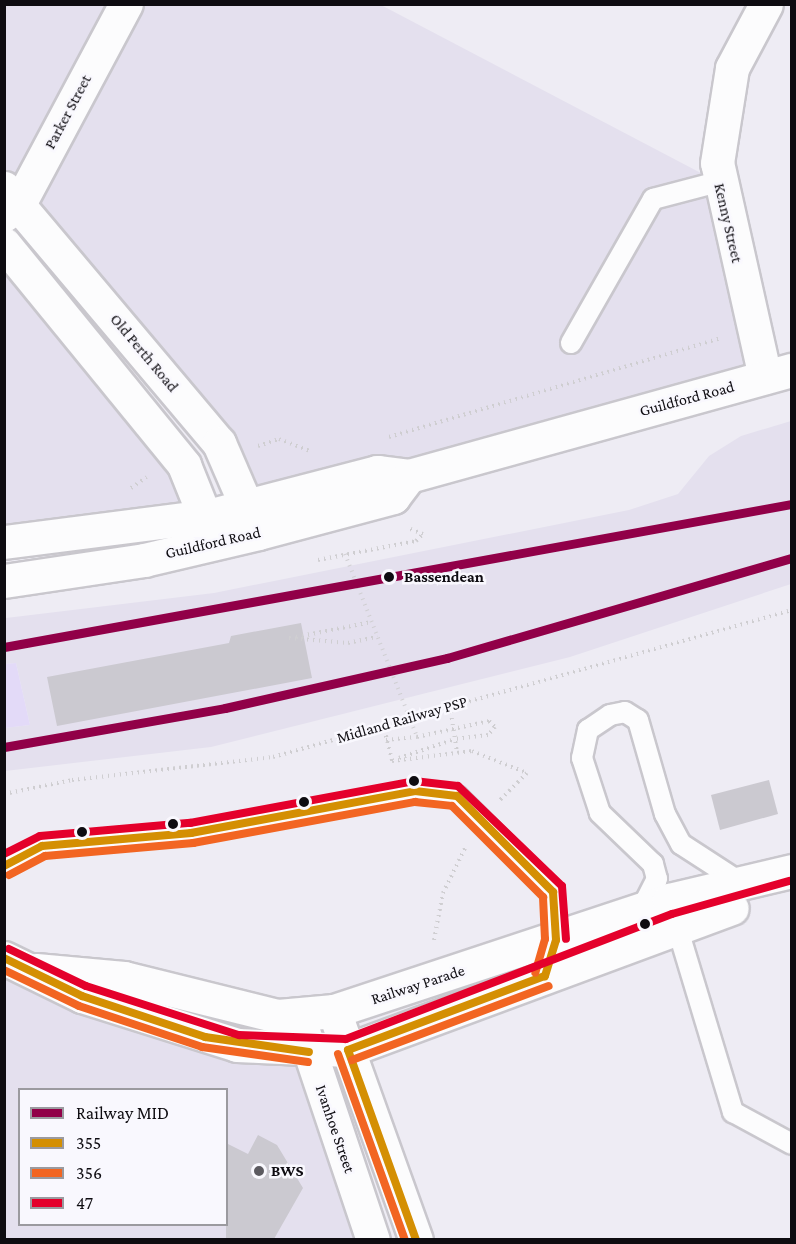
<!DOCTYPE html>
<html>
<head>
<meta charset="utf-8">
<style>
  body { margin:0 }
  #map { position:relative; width:796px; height:1244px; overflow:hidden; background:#eeecf4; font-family:"Crimson Pro",serif }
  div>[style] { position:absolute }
  .built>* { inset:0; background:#e4e0ee }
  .green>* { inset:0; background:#e3daf8 }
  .building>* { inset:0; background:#cbc9d0 }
  .path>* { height:4px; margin-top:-2px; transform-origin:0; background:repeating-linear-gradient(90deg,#cfced1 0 1.5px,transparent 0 6px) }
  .roads { filter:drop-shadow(2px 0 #c9c7cd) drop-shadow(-2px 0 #c9c7cd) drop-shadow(0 2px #c9c7cd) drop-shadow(0 -2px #c9c7cd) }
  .lane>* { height:20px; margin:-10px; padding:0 10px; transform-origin:10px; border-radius:10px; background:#fcfcfd }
  .street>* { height:33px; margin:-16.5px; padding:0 16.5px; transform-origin:16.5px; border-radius:16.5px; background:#fcfcfd }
  .secondary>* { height:33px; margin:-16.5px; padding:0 16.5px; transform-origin:16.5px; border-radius:16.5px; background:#fcfcfd }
  .highway>* { height:33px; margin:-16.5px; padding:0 16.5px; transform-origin:16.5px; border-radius:16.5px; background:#fcfcfd }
  .path-bridge>* { height:4px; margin-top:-2px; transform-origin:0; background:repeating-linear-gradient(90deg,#cfced1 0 1.5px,transparent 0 6px) }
  .bus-1>* { height:8px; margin:-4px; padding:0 4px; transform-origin:4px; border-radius:4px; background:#d48f03 }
  .bus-2>* { height:8px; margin:-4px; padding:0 4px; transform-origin:4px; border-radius:4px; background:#f26522 }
  .bus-3>* { height:8px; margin:-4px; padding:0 4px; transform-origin:4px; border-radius:4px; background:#e4002b }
  .rail-1>* { height:9px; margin:-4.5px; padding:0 4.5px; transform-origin:4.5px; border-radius:4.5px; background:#910048 }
  .dots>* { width:16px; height:16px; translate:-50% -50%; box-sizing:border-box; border:3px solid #f9f8fe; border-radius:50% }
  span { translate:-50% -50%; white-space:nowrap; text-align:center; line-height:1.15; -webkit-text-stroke:5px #f9f8fe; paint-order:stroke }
  .street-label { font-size:16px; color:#0e0c11 }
  .stop-label { font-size:16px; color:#0e0c11; font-weight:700 }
  .left { translate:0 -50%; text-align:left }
  .poi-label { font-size:16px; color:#0e0c11; font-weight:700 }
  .frame { position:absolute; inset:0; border:6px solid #0e0c11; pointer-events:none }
  .legend { position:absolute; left:18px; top:1088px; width:210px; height:138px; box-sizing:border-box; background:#f9f8fe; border:2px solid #9b9a9f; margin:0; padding:8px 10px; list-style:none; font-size:18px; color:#0e0c11 }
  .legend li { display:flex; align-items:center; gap:12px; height:30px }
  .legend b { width:30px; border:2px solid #9b9a9f }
</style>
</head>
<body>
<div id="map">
  <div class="built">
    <i style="clip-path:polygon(4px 5px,381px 5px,718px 182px,765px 377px,246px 506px,5px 188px)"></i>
    <i style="clip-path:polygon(4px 244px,208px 516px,5px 541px)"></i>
    <i style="clip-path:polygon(791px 421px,791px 584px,570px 657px,211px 747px,5px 771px,4px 728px,30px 725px,16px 663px,5px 664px,6px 618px,214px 593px,629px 510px,678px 494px,709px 456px,741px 436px)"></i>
    <i style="clip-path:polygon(evenodd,5px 958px,309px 1052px,373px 1240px,5px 1240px,5px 958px,20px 1090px,226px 1090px,226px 1224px,20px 1224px,20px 1090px)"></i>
  </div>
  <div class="green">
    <i style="clip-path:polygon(16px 663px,30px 725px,5px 728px,5px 664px)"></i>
  </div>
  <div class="building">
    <i style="clip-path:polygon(301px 623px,312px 678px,57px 726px,47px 677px,229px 643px,231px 636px)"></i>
    <i style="clip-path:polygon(769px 780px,778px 814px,720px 830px,711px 795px)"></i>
    <i style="clip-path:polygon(258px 1135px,277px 1145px,303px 1188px,274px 1239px,226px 1239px,226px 1143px,248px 1154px)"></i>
  </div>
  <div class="path">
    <i style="left:389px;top:437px;width:347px;rotate:-16.6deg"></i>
    <i style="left:258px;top:446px;width:22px;rotate:-18deg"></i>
    <i style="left:279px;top:439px;width:33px;rotate:21deg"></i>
    <i style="left:131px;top:488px;width:19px;rotate:-35deg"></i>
    <i style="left:318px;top:560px;width:100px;rotate:-11deg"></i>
    <i style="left:416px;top:541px;width:10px;rotate:-45deg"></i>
    <i style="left:423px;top:534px;width:14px;rotate:-159deg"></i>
    <i style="left:296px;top:637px;width:77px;rotate:-11.2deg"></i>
    <i style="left:289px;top:638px;width:59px;rotate:4.8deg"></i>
    <i style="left:348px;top:643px;width:30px;rotate:-12deg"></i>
    <i style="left:450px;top:706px;width:48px;rotate:81.5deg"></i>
    <i style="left:383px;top:724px;width:38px;rotate:76deg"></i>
    <i style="left:392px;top:761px;width:81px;rotate:-7.1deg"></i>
    <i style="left:472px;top:751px;width:59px;rotate:21.8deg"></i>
    <i style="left:527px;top:773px;width:38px;rotate:135deg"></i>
    <i style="left:386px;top:740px;width:31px;rotate:-6deg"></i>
    <i style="left:399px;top:758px;width:59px;rotate:-18.7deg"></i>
    <i style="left:4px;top:794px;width:69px;rotate:-11.6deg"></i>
    <i style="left:72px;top:780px;width:202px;rotate:-6.5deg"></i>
    <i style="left:273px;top:757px;width:539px;rotate:-15.81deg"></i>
    <i style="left:434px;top:940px;width:48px;rotate:-79.2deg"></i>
    <i style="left:443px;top:893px;width:52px;rotate:-63.9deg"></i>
  </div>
  <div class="roads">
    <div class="lane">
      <i style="left:571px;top:343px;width:166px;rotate:-60.3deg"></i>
      <i style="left:653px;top:199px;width:67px;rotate:-14.7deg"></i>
      <i style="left:4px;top:866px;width:43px;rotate:-27.8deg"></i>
      <i style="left:42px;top:846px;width:150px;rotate:-5deg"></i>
      <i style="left:191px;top:833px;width:228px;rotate:-10.6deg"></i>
      <i style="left:415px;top:791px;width:42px;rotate:6.8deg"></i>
      <i style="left:457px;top:796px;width:136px;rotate:45deg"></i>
      <i style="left:553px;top:892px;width:52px;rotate:87.8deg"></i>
      <i style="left:642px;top:908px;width:33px;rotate:-63deg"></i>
      <i style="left:657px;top:879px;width:16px;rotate:-105deg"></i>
      <i style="left:653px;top:864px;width:74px;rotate:-136.1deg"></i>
      <i style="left:600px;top:813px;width:58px;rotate:-108.1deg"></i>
      <i style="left:582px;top:758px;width:29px;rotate:-78deg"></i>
      <i style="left:588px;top:730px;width:27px;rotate:-34deg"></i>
      <i style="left:610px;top:715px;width:15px;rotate:-11deg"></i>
      <i style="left:625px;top:712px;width:15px;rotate:32deg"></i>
      <i style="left:638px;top:720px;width:98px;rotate:74deg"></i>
      <i style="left:665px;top:814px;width:34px;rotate:62deg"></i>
      <i style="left:681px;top:844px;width:72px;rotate:33deg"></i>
      <i style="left:675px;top:920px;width:201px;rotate:73.2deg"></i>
      <i style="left:733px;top:1112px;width:67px;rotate:28.5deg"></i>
    </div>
    <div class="street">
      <i style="left:4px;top:215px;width:19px;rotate:-36deg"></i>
      <i style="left:19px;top:204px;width:227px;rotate:-61.9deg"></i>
      <i style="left:765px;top:377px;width:219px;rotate:-102.6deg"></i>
      <i style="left:717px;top:163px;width:96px;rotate:-81deg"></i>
      <i style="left:732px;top:68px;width:72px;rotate:-62deg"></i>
      <i style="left:334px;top:1011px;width:353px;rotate:-18.3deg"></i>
      <i style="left:669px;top:900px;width:126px;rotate:-13.3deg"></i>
      <i style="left:348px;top:1050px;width:409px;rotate:-20.3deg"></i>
    </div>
    <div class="secondary">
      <i style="left:4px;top:188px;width:334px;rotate:49.9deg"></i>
      <i style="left:219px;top:443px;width:96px;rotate:66.6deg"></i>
      <i style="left:4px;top:244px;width:285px;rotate:50.8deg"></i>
      <i style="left:184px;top:465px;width:83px;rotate:68.1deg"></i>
      <i style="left:4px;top:958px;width:87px;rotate:26deg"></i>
      <i style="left:82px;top:996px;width:163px;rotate:17.5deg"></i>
      <i style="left:237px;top:1045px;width:111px;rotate:2.6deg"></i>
      <i style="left:36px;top:970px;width:88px;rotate:5.2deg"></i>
      <i style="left:124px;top:978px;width:159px;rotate:13.9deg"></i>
      <i style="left:278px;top:1016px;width:56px;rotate:-5.1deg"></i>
      <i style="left:334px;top:1011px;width:243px;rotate:70.3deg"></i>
      <i style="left:303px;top:1031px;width:220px;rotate:71.5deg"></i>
    </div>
    <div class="highway">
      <i style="left:4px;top:542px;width:206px;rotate:-7.3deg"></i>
      <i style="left:208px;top:516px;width:175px;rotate:-14.6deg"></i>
      <i style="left:377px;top:472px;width:32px;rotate:7deg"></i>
      <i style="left:409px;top:476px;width:397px;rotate:-15.5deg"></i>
      <i style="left:4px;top:581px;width:142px;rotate:-8.5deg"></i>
      <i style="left:144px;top:560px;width:117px;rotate:-13.3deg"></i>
      <i style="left:258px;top:533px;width:140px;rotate:-14.9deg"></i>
      <i style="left:393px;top:497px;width:26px;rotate:-53deg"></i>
    </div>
  </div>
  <div class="path-bridge">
    <i style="left:345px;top:554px;width:197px;rotate:68.5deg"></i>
    <i style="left:417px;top:737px;width:74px;rotate:-12.5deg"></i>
    <i style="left:489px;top:721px;width:8px;rotate:45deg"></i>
    <i style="left:495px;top:727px;width:11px;rotate:131deg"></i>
    <i style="left:488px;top:735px;width:33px;rotate:173deg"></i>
  </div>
  <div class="bus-1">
    <i style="left:4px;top:866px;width:43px;rotate:-27.8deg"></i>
    <i style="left:42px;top:846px;width:150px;rotate:-5deg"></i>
    <i style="left:191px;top:833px;width:228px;rotate:-10.6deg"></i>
    <i style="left:415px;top:791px;width:42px;rotate:6.8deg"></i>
    <i style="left:457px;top:796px;width:136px;rotate:45deg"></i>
    <i style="left:553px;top:892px;width:48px;rotate:86.4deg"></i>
    <i style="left:556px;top:940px;width:38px;rotate:107deg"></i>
    <i style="left:4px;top:958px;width:87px;rotate:26deg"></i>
    <i style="left:82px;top:996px;width:130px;rotate:18.4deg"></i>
    <i style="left:205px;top:1037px;width:105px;rotate:8.2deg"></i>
    <i style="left:348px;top:1050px;width:210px;rotate:-20.6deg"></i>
    <i style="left:348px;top:1050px;width:202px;rotate:70.3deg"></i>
  </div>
  <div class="bus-2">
    <i style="left:9px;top:875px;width:41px;rotate:-27.8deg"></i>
    <i style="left:45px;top:856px;width:149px;rotate:-5deg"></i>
    <i style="left:193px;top:843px;width:226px;rotate:-10.5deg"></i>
    <i style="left:415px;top:802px;width:37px;rotate:6deg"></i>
    <i style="left:452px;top:806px;width:129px;rotate:45deg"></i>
    <i style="left:543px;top:897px;width:42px;rotate:87.3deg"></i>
    <i style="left:545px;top:939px;width:35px;rotate:106deg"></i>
    <i style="left:4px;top:970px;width:83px;rotate:25.6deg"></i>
    <i style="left:79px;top:1006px;width:130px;rotate:18.4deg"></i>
    <i style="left:202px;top:1047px;width:107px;rotate:8.1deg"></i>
    <i style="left:338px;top:1054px;width:198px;rotate:70.2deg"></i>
    <i style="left:352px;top:1060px;width:210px;rotate:-20.6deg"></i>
  </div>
  <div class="bus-3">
    <i style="left:4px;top:854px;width:40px;rotate:-26.6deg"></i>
    <i style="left:40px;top:836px;width:151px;rotate:-5deg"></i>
    <i style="left:190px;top:823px;width:228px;rotate:-10.6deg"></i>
    <i style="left:414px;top:781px;width:44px;rotate:6.5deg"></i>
    <i style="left:458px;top:786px;width:144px;rotate:43.9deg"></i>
    <i style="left:562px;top:886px;width:53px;rotate:85.7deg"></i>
    <i style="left:9px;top:949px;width:85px;rotate:25.7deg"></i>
    <i style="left:86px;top:986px;width:161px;rotate:17.8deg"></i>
    <i style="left:239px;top:1035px;width:107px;rotate:2.1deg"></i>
    <i style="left:346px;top:1039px;width:349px;rotate:-21deg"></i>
    <i style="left:672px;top:914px;width:122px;rotate:-15.8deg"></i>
  </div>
  <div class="rail-1">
    <i style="left:4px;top:647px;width:801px;rotate:-10.29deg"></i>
    <i style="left:4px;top:747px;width:224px;rotate:-10deg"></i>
    <i style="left:225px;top:708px;width:228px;rotate:-12.7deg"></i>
    <i style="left:447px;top:658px;width:359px;rotate:-16.2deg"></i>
  </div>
  <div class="dots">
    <i style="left:389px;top:577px;background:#0e0c11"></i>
    <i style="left:414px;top:781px;background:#0e0c11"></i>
    <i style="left:304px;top:802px;background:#0e0c11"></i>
    <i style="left:173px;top:824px;background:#0e0c11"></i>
    <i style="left:82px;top:832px;background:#0e0c11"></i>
    <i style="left:645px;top:924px;background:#0e0c11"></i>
    <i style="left:259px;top:1171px;background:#5c5a60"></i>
  </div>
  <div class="street-label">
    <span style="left:68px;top:112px;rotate:-62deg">Parker Street</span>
    <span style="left:728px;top:223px;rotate:77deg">Kenny Street</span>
    <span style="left:144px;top:353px;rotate:50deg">Old Perth Road</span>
    <span style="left:687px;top:399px;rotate:-15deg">Guildford Road</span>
    <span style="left:213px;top:543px;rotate:-13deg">Guildford Road</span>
    <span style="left:402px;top:720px;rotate:-16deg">Midland Railway PSP</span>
    <span style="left:418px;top:985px;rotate:-18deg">Railway Parade</span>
    <span style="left:335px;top:1129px;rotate:71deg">Ivanhoe Street</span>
  </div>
  <div class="stop-label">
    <span class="left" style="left:404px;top:577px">Bassendean</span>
  </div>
  <div class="poi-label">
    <span class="left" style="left:271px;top:1171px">BWS</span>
  </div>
  <div class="frame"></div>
  <ul class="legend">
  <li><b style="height:8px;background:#910048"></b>Railway MID</li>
  <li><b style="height:8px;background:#d48f03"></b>355</li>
  <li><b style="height:8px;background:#f26522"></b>356</li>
  <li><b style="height:8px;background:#e4002b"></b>47</li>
  </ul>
</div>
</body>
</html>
